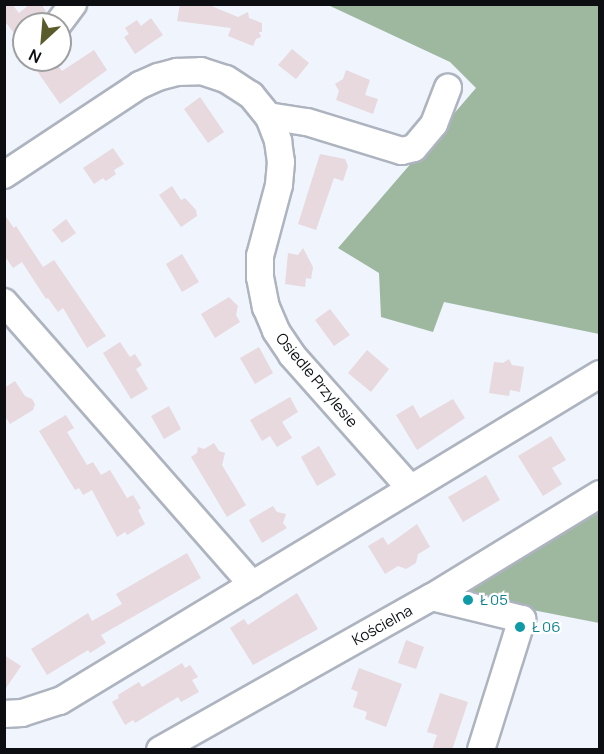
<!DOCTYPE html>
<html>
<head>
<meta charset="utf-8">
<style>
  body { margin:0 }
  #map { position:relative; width:604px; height:754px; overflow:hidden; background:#eff4fd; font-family:Manrope,sans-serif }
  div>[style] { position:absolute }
  .forest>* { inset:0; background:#9eb8a0 }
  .building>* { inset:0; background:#e7d9dd }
  .roads { filter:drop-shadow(2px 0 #aeb4bf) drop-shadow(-2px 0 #aeb4bf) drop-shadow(0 2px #aeb4bf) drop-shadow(0 -2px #aeb4bf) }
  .minor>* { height:26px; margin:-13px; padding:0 13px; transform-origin:13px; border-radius:13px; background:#fff }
  .dots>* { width:16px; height:16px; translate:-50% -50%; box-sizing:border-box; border:3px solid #fff; border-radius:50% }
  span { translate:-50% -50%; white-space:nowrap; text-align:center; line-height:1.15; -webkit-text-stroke:4.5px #fff; paint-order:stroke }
  .street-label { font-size:15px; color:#0c0e12 }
  .culture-label { font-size:15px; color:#0d838f }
  .left { translate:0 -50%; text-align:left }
  .frame { position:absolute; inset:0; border:6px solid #0c0e12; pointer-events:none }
  .north { position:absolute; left:12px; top:12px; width:60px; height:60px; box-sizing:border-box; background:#fff; border:2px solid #9e9fa0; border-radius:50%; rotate:206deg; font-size:16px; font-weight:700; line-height:24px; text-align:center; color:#0c0e12 }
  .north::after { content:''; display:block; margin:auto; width:21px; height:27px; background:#595c2a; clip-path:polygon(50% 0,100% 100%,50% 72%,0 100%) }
</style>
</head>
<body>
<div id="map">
  <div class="forest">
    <i style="clip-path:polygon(328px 5px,599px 5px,599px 334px,444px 302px,433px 332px,381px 317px,379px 273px,338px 248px,476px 88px,450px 62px)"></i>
    <i style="clip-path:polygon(599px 498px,599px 623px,450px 594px)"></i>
  </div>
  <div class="building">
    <i style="clip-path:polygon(4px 4px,12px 4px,19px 13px,30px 4px,41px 4px,47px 13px,43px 24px,24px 24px,24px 46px,7px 24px,4px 24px)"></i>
    <i style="clip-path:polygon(180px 4px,209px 5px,238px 17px,248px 12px,249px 18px,262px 23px,262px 32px,259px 32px,261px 37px,256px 39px,253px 46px,228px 36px,231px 28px,177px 21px)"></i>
    <i style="clip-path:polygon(151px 18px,163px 35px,135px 54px,124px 37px,129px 34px,125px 28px,137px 20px,141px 26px)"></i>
    <i style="clip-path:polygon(292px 49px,309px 63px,296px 79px,278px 65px)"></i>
    <i style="clip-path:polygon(94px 50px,107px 70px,60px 104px,37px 71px,54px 60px,62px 71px)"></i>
    <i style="clip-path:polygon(346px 70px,370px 80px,365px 95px,378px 99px,373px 114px,336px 100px,339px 91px,335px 84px,343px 79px)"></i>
    <i style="clip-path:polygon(200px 97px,224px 132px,208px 143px,184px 109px)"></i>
    <i style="clip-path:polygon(113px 148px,124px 164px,114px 170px,116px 174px,106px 181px,103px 178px,94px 184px,83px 168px)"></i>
    <i style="clip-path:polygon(320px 154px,345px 159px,348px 166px,343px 181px,334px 178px,316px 230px,298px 224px)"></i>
    <i style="clip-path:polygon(172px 186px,181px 200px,185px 198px,196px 210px,197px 216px,181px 227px,159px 195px)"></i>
    <i style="clip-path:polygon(4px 214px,14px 228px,16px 226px,43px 267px,54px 260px,106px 336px,87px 348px,63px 308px,58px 312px,48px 298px,46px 299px,22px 262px,13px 268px,4px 255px)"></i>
    <i style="clip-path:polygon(66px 219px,76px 233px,62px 243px,52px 230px)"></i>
    <i style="clip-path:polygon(303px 248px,313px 267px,311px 279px,306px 278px,305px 287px,285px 284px,288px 253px,298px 255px)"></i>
    <i style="clip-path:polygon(182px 254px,199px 282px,182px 292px,166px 264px)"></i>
    <i style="clip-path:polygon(229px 297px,238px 306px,236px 315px,240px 322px,215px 338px,201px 314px)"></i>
    <i style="clip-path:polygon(330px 309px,350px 335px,334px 346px,315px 320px)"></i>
    <i style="clip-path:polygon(120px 342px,130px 357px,135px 354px,142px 365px,136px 369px,148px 389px,131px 399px,103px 353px)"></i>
    <i style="clip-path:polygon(259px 347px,273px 373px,255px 384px,240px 358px)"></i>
    <i style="clip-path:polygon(367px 350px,389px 369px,371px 392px,348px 373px)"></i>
    <i style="clip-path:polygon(509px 359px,512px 365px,524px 367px,520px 392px,510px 390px,509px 396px,489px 393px,494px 362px,503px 363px)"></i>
    <i style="clip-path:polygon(15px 381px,25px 396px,32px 399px,35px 404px,33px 410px,10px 424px,4px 415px,4px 388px)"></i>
    <i style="clip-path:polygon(290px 397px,298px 412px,282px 422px,292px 438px,277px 447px,270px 436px,262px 441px,250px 420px)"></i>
    <i style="clip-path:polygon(453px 399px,465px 418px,417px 450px,396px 415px,413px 405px,420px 418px)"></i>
    <i style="clip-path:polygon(169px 406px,181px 429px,164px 439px,151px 416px)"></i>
    <i style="clip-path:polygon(66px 415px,74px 428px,67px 432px,87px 465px,93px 462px,101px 475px,110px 470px,127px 498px,133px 495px,141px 508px,138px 510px,145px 524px,127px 535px,125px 532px,117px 537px,92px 490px,83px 495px,79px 488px,75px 490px,39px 431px)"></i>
    <i style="clip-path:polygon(551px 436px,566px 460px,552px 468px,562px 484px,543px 496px,518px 456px)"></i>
    <i style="clip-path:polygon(214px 443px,219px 451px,225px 453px,222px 465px,246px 505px,227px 517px,191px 457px,197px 453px,198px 447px,204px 449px)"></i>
    <i style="clip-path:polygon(319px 446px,336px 475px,317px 486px,301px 457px)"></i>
    <i style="clip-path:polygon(486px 475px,500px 500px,463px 522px,448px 497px)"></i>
    <i style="clip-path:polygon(273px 506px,277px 512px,286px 514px,283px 523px,287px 528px,262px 543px,249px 520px)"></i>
    <i style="clip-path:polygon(417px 524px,430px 547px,418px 554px,416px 563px,406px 569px,398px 566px,385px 574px,368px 546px,383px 537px,388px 545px)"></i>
    <i style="clip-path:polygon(187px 553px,201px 578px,101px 635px,106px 643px,90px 653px,88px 650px,47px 675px,31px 649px,88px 613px,92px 621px,122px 604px,116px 594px)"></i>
    <i style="clip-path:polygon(297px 593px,318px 629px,253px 665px,230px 628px,244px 619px,248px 625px)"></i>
    <i style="clip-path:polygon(406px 640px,424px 647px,416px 669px,398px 663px)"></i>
    <i style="clip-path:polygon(4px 655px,21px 666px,4px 691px)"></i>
    <i style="clip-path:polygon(182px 663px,185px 668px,190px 665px,198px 677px,192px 680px,199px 692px,181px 702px,178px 697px,135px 723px,133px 720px,125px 725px,112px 702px,119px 698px,118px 695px,139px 682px,142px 687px)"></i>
    <i style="clip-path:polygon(359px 668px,402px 684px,386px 727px,365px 719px,367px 712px,353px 707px,358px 692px,351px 689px)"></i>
    <i style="clip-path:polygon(440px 693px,468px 702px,452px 750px,432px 750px,437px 735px,427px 732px)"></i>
  </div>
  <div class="roads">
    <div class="minor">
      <i style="left:58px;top:24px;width:25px;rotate:-53deg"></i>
      <i style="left:268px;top:116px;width:39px;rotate:9deg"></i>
      <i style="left:307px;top:122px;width:99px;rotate:17deg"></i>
      <i style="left:402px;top:151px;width:12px;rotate:-14deg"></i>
      <i style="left:414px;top:148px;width:31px;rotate:-50deg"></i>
      <i style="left:434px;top:124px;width:39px;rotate:-69deg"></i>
      <i style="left:4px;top:175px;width:163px;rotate:-33.5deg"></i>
      <i style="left:140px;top:85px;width:20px;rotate:-24deg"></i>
      <i style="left:158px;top:77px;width:20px;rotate:-15deg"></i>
      <i style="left:177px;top:72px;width:24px;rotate:-2deg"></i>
      <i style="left:201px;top:71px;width:26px;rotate:18deg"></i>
      <i style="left:226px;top:79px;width:30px;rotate:33deg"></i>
      <i style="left:251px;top:95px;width:28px;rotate:51deg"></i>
      <i style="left:269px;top:117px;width:26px;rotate:69deg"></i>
      <i style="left:278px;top:141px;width:21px;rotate:82deg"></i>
      <i style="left:281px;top:162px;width:23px;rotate:95deg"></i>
      <i style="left:279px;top:185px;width:73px;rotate:105deg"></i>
      <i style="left:260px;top:256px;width:21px;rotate:90deg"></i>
      <i style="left:260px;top:277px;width:31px;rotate:79deg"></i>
      <i style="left:266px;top:307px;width:26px;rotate:67deg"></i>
      <i style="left:276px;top:331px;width:29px;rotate:56deg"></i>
      <i style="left:292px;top:355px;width:178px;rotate:48.4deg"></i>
      <i style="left:4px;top:302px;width:376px;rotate:48.7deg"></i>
      <i style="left:432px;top:597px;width:93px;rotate:13.7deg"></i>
      <i style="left:522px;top:619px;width:137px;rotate:107.4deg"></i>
      <i style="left:4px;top:714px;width:18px;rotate:-3deg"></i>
      <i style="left:22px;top:713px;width:40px;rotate:-18deg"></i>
      <i style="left:60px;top:701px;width:631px;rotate:-31.2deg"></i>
      <i style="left:160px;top:750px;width:312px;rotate:-29.4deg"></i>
      <i style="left:432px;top:597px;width:197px;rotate:-31.5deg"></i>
    </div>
  </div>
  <div class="dots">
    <i style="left:468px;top:600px;background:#0f9aa8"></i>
    <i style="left:520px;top:627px;background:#0f9aa8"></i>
  </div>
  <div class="street-label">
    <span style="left:317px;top:380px;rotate:50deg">Osiedle Przylesie</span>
    <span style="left:382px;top:625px;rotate:-29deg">Kościelna</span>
  </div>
  <div class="culture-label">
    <span class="left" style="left:480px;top:600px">Ł 05</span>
    <span class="left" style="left:532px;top:627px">Ł 06</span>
  </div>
  <div class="frame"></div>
  <div class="north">N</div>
</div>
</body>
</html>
